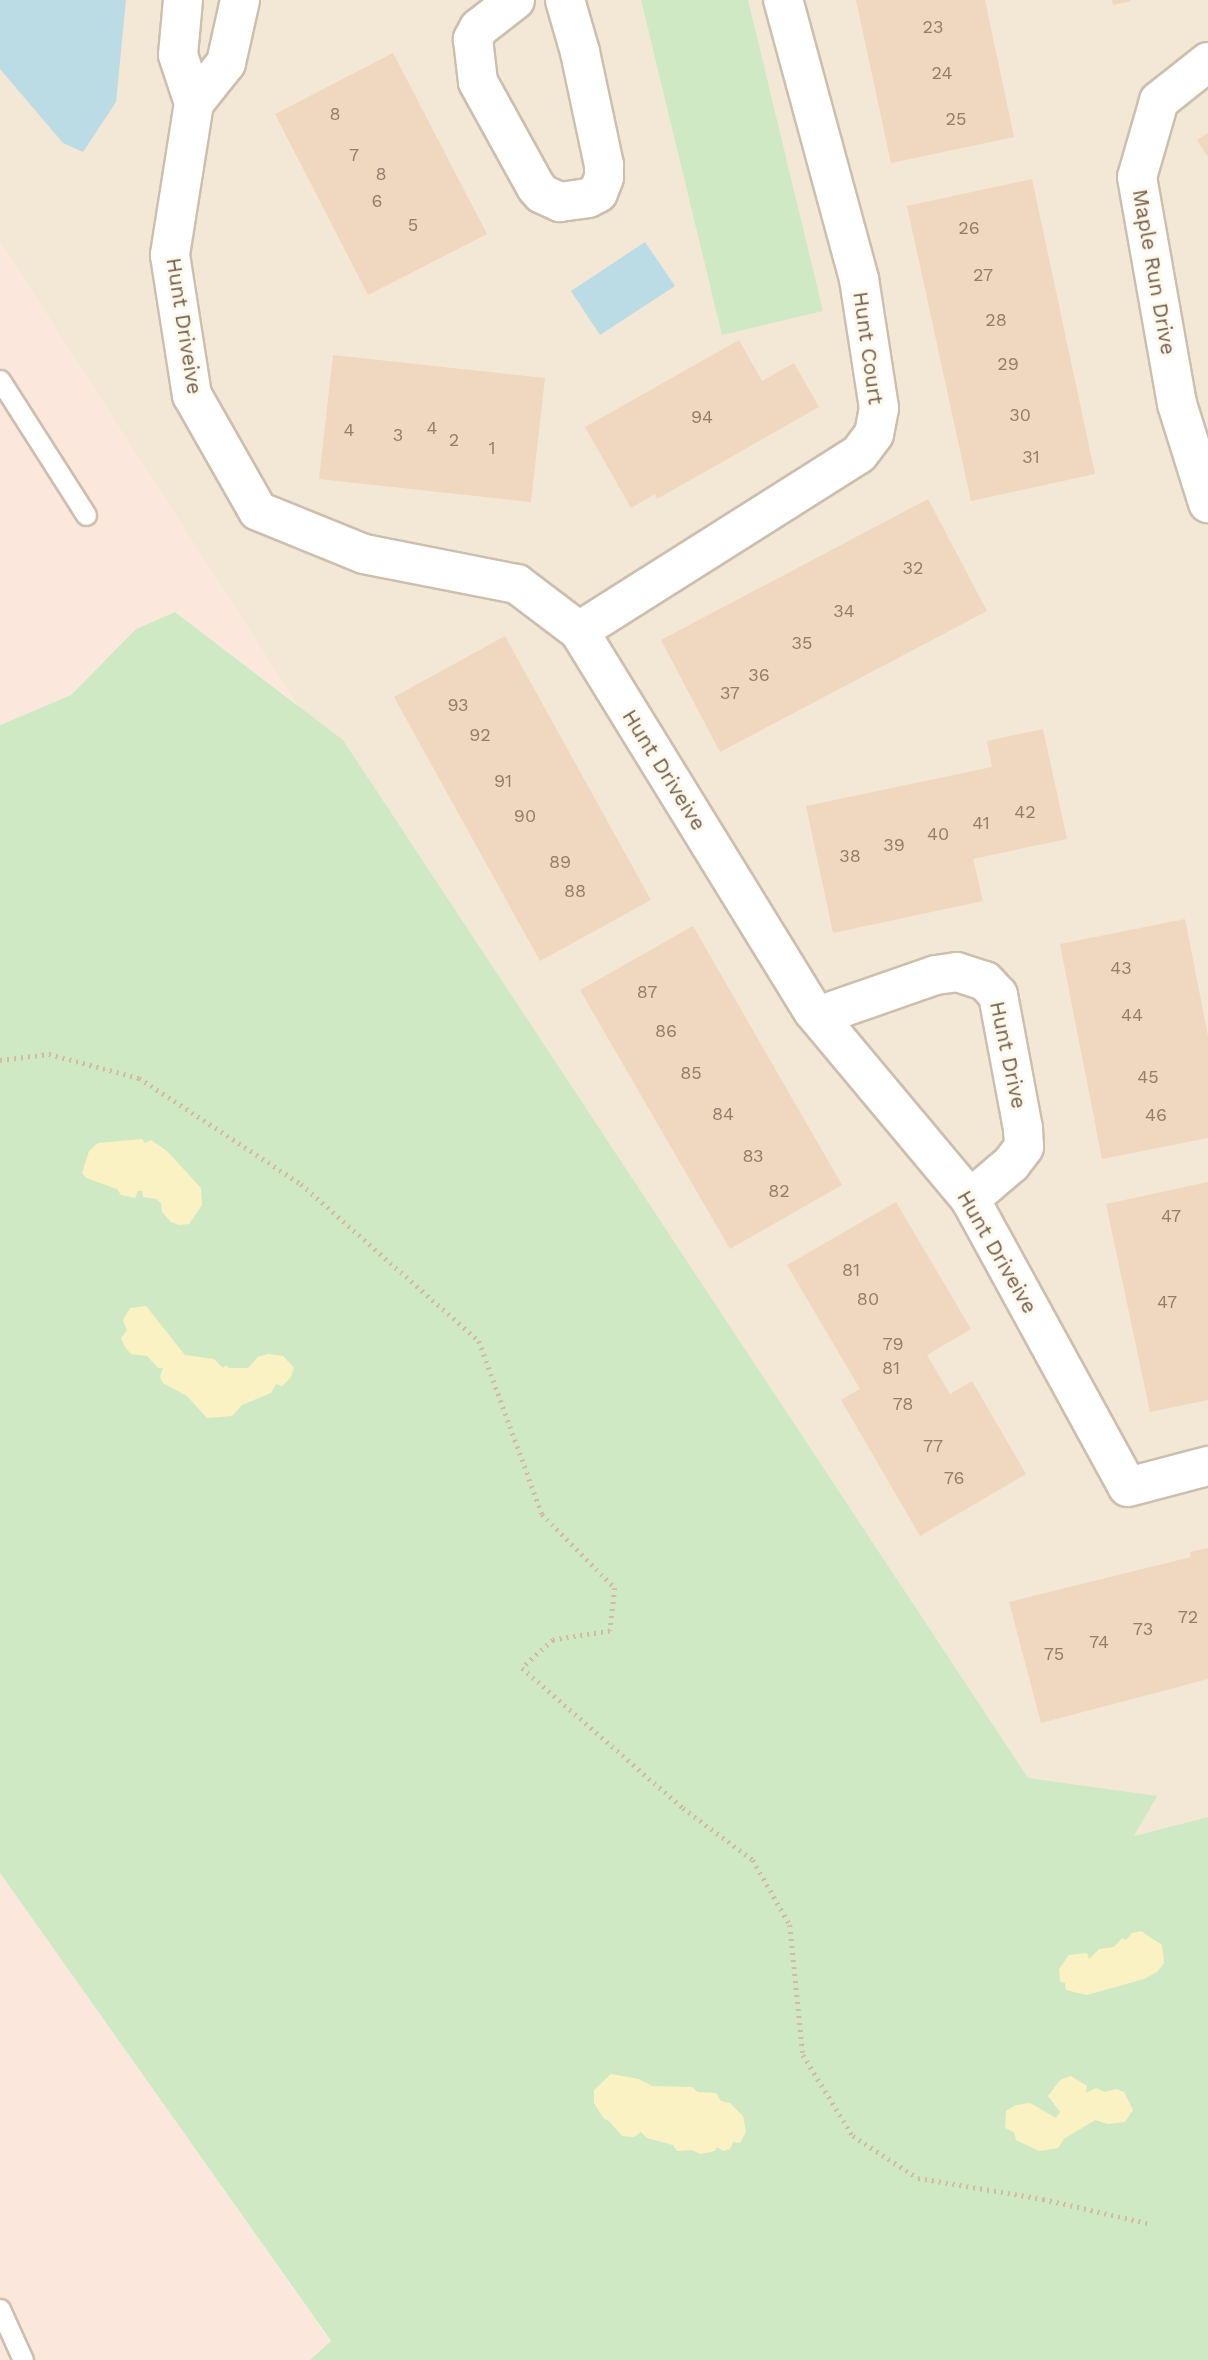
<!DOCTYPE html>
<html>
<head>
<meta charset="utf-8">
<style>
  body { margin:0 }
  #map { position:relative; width:1208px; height:2360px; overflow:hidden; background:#fcf5e6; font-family:"Work Sans",sans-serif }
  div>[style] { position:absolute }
  .residential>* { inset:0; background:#f3e8d5 }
  .commercial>* { inset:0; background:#fbe7db }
  .green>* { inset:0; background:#d0e9c5 }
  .sand>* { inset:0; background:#faf2c2 }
  .water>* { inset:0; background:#bbdbe5 }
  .building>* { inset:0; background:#f0d7bf }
  .path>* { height:4.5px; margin-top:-2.25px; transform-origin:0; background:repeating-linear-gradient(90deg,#d5baa2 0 2px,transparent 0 7px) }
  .roads { filter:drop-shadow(2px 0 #cdbead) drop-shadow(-2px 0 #cdbead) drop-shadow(0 2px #cdbead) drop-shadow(0 -2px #cdbead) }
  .lane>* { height:19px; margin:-9.5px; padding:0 9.5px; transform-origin:9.5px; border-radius:9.5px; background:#fff }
  .street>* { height:38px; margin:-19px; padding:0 19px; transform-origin:19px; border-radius:19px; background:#fff }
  span { translate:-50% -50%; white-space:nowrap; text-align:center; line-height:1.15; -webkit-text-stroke:6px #fef9ed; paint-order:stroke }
  .number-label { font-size:18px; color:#937c69 }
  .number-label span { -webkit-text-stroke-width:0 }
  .street-label { font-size:21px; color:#745e4c }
</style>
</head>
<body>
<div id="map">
  <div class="residential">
    <i style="clip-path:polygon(0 0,1208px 0,1208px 1817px,1040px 1861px,0 242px)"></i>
  </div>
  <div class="commercial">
    <i style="clip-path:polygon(0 242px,298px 705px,175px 612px,136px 629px,71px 695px,0 725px)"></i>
    <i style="clip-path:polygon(0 1873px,331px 2342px,310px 2360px,0 2360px)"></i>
  </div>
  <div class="green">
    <i style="clip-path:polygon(641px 0,748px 0,823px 311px,722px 335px)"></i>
    <i style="clip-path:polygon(175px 612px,343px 740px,1028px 1778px,1157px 1796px,1134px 1836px,1208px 1817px,1208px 2360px,310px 2360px,331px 2341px,0 1873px,0 725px,71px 695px,136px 629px)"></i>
  </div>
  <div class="sand">
    <i style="clip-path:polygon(142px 1139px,145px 1143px,151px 1140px,167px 1151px,201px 1188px,202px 1205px,189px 1224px,179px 1225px,171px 1222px,162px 1212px,161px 1203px,156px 1199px,143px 1197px,142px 1191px,138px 1191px,135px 1198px,121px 1195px,117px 1189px,86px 1178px,82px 1173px,89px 1151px,98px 1143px)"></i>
    <i style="clip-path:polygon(146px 1306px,185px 1355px,214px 1359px,223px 1368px,226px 1365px,229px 1368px,248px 1368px,258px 1357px,268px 1354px,283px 1356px,294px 1368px,291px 1377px,282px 1386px,276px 1384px,271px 1393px,242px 1405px,232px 1416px,207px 1418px,187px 1396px,163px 1383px,160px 1377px,163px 1368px,158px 1368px,147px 1356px,131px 1354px,125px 1347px,121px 1338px,127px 1330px,123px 1320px,130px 1308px)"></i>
    <i style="clip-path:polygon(1141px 1931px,1162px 1945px,1164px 1963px,1157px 1972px,1144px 1979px,1087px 1995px,1066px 1990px,1065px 1983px,1060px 1981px,1059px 1969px,1069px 1955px,1087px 1953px,1089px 1959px,1099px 1949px,1114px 1947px,1122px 1938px,1126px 1940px,1132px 1933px)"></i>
    <i style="clip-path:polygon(611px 2074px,639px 2079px,652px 2086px,692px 2087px,698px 2092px,716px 2093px,721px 2101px,730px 2103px,743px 2116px,746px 2132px,740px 2143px,733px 2142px,730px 2149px,723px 2151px,717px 2147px,715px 2151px,700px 2154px,692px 2150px,677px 2151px,673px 2145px,647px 2138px,641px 2132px,634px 2137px,622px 2136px,609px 2121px,604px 2119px,594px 2103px,594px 2090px)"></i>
    <i style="clip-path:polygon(1071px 2076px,1087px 2086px,1086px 2093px,1096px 2088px,1105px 2092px,1116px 2089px,1124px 2092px,1133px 2110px,1125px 2122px,1108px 2124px,1095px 2120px,1064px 2139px,1058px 2148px,1039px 2151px,1016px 2140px,1014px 2132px,1005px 2128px,1006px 2111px,1016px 2105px,1030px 2103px,1056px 2118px,1060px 2112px,1048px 2096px,1060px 2080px)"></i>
  </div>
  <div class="water">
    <i style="clip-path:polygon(0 0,126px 0,116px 102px,83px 152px,63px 143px,0 69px)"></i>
    <i style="clip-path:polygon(645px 242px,675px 286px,600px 335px,571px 291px)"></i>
  </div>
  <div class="building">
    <i style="clip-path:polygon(856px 0,985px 0,1014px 137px,891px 163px)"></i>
    <i style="clip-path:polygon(1112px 0,1131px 0,1131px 1px,1113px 5px)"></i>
    <i style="clip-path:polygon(393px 53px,487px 234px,368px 295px,275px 114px)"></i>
    <i style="clip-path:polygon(1208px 133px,1208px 157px,1197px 140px)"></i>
    <i style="clip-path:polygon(1032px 179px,1095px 474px,971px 501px,907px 206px)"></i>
    <i style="clip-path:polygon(739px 340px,762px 381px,794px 363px,819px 407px,657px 499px,655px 494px,631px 508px,585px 427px)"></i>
    <i style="clip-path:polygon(333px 355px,545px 378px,531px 502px,319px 479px)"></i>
    <i style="clip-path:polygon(928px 499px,987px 611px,720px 752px,661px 640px)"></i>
    <i style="clip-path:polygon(505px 636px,651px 900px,540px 961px,394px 697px)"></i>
    <i style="clip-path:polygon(1043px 729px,1067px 839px,973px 859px,983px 901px,833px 933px,806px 806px,992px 767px,987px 741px)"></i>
    <i style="clip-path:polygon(1185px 919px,1208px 1036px,1208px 1138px,1102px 1159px,1060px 944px)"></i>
    <i style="clip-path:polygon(693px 926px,842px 1185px,730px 1249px,580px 990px)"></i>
    <i style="clip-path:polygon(1208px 1182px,1208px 1400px,1150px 1412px,1106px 1204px)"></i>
    <i style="clip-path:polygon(896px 1202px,971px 1329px,927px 1355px,950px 1394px,972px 1381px,1026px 1474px,920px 1536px,841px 1400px,860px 1389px,787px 1265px)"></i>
    <i style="clip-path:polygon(1208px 1548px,1208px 1679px,1041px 1723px,1009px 1602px,1191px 1557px,1190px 1552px)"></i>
  </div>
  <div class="path">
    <i style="left:0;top:1060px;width:49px;rotate:-7deg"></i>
    <i style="left:49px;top:1054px;width:93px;rotate:14.9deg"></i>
    <i style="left:139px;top:1078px;width:194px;rotate:33.2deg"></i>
    <i style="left:301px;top:1184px;width:237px;rotate:41.4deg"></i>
    <i style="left:479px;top:1341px;width:184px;rotate:70deg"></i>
    <i style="left:542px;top:1514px;width:104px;rotate:45.4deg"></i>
    <i style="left:615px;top:1588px;width:43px;rotate:96.6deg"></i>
    <i style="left:610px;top:1631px;width:58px;rotate:171deg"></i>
    <i style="left:553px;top:1640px;width:42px;rotate:137.9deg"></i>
    <i style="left:522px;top:1668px;width:213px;rotate:41deg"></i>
    <i style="left:683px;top:1808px;width:87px;rotate:36.6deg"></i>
    <i style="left:753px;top:1860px;width:75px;rotate:60.4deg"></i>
    <i style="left:790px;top:1925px;width:131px;rotate:84.3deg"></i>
    <i style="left:803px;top:2055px;width:95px;rotate:58.3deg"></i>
    <i style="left:853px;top:2136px;width:77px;rotate:32.9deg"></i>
    <i style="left:918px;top:2178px;width:127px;rotate:9.5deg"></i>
    <i style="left:1043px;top:2199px;width:107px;rotate:13deg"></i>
  </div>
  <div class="roads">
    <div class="lane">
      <i style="left:0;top:380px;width:160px;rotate:57.5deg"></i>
      <i style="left:0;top:2309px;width:56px;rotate:65.7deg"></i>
    </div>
    <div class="street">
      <i style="left:183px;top:0;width:55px;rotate:95.2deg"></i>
      <i style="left:178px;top:55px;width:51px;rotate:71.6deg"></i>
      <i style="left:194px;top:103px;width:51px;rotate:-51.3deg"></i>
      <i style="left:226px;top:63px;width:65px;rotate:-77.5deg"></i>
      <i style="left:515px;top:0;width:46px;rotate:142.1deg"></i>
      <i style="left:479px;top:28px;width:13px;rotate:119deg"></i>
      <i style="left:473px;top:39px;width:43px;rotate:83.4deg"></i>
      <i style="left:478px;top:82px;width:120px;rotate:61.1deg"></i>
      <i style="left:536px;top:187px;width:9px;rotate:49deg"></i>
      <i style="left:542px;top:194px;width:20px;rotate:24deg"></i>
      <i style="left:560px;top:202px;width:28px;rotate:-8deg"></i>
      <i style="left:588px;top:198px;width:11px;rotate:-27deg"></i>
      <i style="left:598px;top:193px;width:17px;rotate:-69deg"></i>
      <i style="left:604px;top:177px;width:12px;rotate:-90deg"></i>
      <i style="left:604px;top:165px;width:116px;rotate:-102deg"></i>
      <i style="left:580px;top:52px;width:54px;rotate:-106.1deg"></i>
      <i style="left:1208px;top:62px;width:63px;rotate:141.5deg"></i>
      <i style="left:1159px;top:101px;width:79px;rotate:106.1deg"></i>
      <i style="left:1137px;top:177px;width:230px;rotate:80deg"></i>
      <i style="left:1177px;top:404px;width:104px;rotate:72.6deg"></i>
      <i style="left:194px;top:103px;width:154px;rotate:99deg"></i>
      <i style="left:170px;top:255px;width:142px;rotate:81.1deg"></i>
      <i style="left:192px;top:395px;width:133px;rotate:60.4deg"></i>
      <i style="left:258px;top:511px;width:114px;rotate:22.1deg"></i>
      <i style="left:364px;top:554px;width:156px;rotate:11.1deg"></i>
      <i style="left:517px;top:584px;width:78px;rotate:37.2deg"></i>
      <i style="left:579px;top:631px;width:446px;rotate:58.4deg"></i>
      <i style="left:813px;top:1011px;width:245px;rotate:50.1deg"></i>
      <i style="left:970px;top:1199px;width:328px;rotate:61.3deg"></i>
      <i style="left:1128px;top:1487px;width:83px;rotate:-14.7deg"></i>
      <i style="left:579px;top:631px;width:331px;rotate:-32.3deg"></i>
      <i style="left:859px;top:454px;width:25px;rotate:-53deg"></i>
      <i style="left:874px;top:434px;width:26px;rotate:-79deg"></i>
      <i style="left:879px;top:408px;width:131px;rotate:-98.8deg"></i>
      <i style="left:859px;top:279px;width:289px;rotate:-105.2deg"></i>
      <i style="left:818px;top:1016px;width:125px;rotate:-19.2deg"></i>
      <i style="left:936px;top:975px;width:21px;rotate:-8deg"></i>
      <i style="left:957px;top:972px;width:29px;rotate:18deg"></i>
      <i style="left:985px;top:981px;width:19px;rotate:47deg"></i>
      <i style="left:998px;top:995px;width:135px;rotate:79.4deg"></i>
      <i style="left:1023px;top:1128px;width:19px;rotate:87deg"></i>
      <i style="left:1024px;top:1147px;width:21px;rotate:127deg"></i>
      <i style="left:1011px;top:1164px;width:54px;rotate:139.5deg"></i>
    </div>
  </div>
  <div class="number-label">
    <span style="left:933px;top:27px">23</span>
    <span style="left:942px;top:73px">24</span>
    <span style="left:335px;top:114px">8</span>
    <span style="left:956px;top:119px">25</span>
    <span style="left:354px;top:155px">7</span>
    <span style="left:381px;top:174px">8</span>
    <span style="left:377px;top:201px">6</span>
    <span style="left:413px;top:225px">5</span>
    <span style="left:969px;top:228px">26</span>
    <span style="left:983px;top:275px">27</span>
    <span style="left:996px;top:320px">28</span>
    <span style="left:1008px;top:364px">29</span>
    <span style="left:1020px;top:415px">30</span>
    <span style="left:702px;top:417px">94</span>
    <span style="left:432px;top:428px">4</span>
    <span style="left:349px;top:430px">4</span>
    <span style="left:398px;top:435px">3</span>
    <span style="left:454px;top:440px">2</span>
    <span style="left:492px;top:448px">1</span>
    <span style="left:1031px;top:457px">31</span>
    <span style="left:913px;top:568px">32</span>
    <span style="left:844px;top:611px">34</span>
    <span style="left:802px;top:643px">35</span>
    <span style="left:759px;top:675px">36</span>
    <span style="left:730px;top:693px">37</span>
    <span style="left:458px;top:705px">93</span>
    <span style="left:480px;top:735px">92</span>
    <span style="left:503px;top:781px">91</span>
    <span style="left:1025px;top:812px">42</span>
    <span style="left:525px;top:816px">90</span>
    <span style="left:981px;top:823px">41</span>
    <span style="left:938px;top:834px">40</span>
    <span style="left:894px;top:845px">39</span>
    <span style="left:850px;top:856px">38</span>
    <span style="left:560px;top:862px">89</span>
    <span style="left:575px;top:891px">88</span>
    <span style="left:1121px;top:968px">43</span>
    <span style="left:647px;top:992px">87</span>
    <span style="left:1132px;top:1015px">44</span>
    <span style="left:666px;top:1031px">86</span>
    <span style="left:691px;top:1073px">85</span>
    <span style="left:1148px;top:1077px">45</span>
    <span style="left:723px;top:1114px">84</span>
    <span style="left:1156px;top:1115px">46</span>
    <span style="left:753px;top:1156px">83</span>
    <span style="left:779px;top:1191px">82</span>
    <span style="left:1171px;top:1216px">47</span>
    <span style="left:851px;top:1270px">81</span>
    <span style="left:868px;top:1299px">80</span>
    <span style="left:1167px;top:1302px">47</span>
    <span style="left:893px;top:1344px">79</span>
    <span style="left:891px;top:1368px">81</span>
    <span style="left:903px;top:1404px">78</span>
    <span style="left:933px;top:1446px">77</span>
    <span style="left:954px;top:1478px">76</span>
    <span style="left:1188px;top:1617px">72</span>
    <span style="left:1143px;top:1629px">73</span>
    <span style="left:1099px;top:1642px">74</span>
    <span style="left:1054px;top:1654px">75</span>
  </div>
  <div class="street-label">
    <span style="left:1154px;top:272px;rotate:80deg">Maple Run Drive</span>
    <span style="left:184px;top:326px;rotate:81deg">Hunt Driveive</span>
    <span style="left:868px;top:348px;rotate:82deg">Hunt Court</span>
    <span style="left:664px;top:770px;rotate:58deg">Hunt Driveive</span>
    <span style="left:1008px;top:1055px;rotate:78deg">Hunt Drive</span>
    <span style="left:997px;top:1252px;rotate:60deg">Hunt Driveive</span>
  </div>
</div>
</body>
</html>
